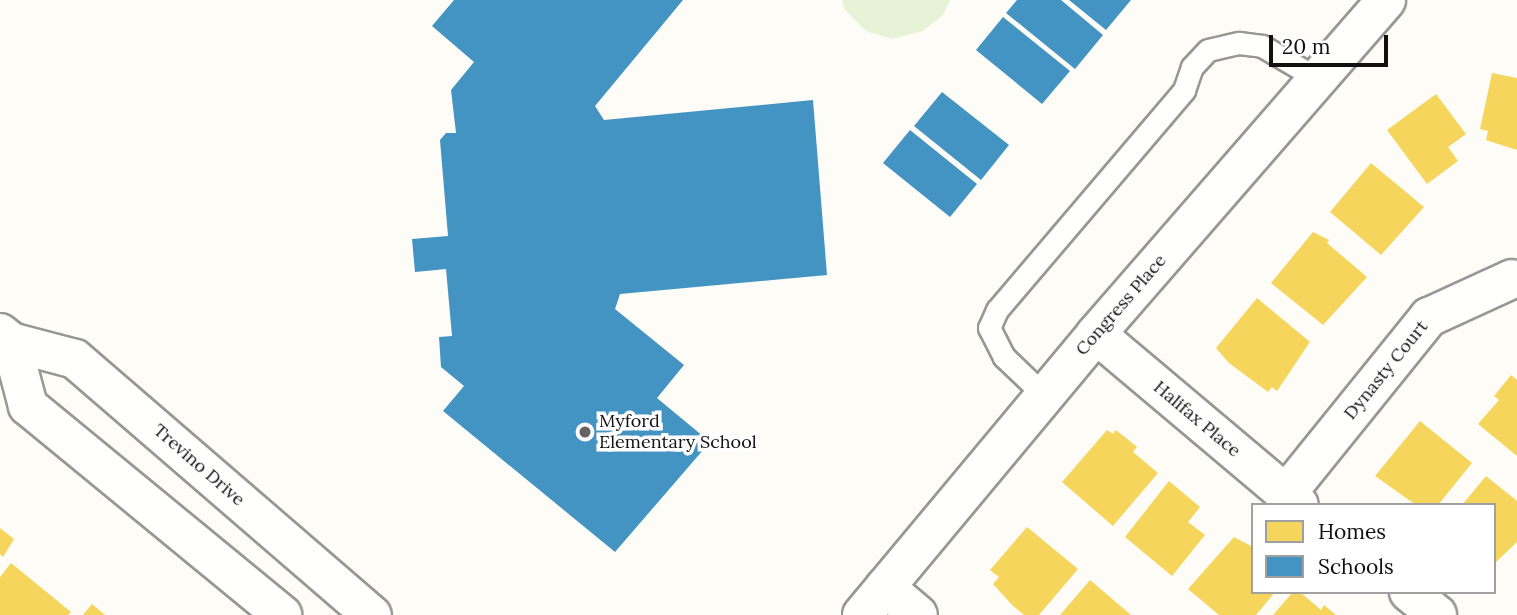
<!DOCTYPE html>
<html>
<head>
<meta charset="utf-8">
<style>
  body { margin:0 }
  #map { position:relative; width:1517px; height:615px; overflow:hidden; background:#fdfcf7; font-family:Lora,serif }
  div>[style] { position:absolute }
  .green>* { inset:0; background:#e7f3d7 }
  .homes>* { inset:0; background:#f6d55c }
  .schools>* { inset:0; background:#4393c3 }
  .roads { filter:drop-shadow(2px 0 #979795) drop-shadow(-2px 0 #979795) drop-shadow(0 2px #979795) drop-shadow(0 -2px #979795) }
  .service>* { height:21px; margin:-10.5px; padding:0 10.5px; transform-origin:10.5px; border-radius:10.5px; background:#fffffe }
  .minor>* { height:38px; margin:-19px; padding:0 19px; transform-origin:19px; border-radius:19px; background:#fffffe }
  .tertiary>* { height:38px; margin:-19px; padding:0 19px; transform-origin:19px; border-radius:19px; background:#fffffe }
  .dots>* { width:19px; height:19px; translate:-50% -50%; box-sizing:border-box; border:4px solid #fff; border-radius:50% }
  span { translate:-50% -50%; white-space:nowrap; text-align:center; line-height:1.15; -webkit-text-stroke:7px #fff; paint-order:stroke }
  .street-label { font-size:18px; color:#111 }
  .poi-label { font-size:18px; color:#111 }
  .left { translate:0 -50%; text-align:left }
  .legend { position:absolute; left:1251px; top:503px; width:245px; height:91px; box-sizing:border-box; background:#fff; border:2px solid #a0a0a0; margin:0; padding:9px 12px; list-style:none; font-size:21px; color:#111 }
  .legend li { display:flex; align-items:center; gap:14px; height:35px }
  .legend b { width:35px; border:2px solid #a0a0a0 }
  .scale { position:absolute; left:1269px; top:35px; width:119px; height:32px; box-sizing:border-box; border:4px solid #111; border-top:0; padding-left:9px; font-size:21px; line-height:24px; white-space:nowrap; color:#111; -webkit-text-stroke:5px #fff; paint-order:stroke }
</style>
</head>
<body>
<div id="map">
  <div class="green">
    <i style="clip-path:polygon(842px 0,950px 0,943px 15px,923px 31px,892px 39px,866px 31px,845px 10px)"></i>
  </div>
  <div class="homes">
    <i style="clip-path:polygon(1492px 73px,1517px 78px,1517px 150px,1486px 140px,1488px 131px,1480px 129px)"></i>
    <i style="clip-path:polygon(1436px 94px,1466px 134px,1448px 147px,1458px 161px,1427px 184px,1387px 130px)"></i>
    <i style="clip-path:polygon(1371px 163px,1424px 207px,1381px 255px,1330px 212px)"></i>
    <i style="clip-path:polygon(1313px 232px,1329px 240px,1327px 243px,1367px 277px,1323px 325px,1271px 283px)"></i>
    <i style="clip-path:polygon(1257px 298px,1310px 342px,1277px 391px,1272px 387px,1268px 392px,1229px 363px,1216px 348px)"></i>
    <i style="clip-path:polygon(1511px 375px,1517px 380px,1517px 456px,1478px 424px,1499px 400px,1494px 396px)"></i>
    <i style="clip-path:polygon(1420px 421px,1472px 463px,1438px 505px,1416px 505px,1375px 476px)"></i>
    <i style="clip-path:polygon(1107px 430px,1113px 434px,1116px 430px,1137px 447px,1133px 452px,1158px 473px,1113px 526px,1062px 482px)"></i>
    <i style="clip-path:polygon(1486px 476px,1517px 501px,1517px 542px,1494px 564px,1494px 505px,1462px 505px)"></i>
    <i style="clip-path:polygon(1169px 481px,1200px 507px,1188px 522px,1205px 535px,1172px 576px,1125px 537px)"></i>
    <i style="clip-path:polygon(1027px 527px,1078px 569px,1039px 615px,1024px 615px,1012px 605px,993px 584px,999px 577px,990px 570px)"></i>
    <i style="clip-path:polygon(0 528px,14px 539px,3px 557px,0 554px)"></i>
    <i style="clip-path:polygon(1234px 537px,1253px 547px,1253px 592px,1275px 592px,1256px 615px,1219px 615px,1188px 589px)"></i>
    <i style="clip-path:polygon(11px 563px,71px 612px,68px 615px,0 615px,0 577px)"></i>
    <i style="clip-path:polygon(1090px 580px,1131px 615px,1060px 615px)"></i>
    <i style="clip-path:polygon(1293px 592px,1300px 592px,1321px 610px,1324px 605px,1336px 615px,1273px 615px)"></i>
    <i style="clip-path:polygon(92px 604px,105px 615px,83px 615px)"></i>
  </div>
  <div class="schools">
    <i style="clip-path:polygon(454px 0,683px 0,595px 106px,604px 120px,813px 100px,827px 275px,620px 294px,615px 309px,684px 365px,657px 398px,710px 442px,615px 552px,443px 411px,464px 386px,441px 367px,439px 337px,452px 336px,446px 269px,415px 272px,412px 239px,448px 236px,440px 140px,446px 133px,456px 133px,451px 90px,474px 62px,432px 26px)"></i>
    <i style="clip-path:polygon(1017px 0,1061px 0,1103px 35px,1075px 69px,1006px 13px)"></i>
    <i style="clip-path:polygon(1069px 0,1131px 0,1106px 30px)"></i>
    <i style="clip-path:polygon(1003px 17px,1070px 71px,1042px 104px,976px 50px)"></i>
    <i style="clip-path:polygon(942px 92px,1009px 145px,981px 180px,914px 126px)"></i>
    <i style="clip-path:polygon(910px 130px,977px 184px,950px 217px,883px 163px)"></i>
  </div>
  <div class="roads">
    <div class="service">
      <i style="left:1045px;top:396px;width:57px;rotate:-136.4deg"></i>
      <i style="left:1004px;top:357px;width:33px;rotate:-117deg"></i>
      <i style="left:989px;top:328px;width:20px;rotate:-66deg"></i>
      <i style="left:997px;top:310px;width:289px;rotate:-49.6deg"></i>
      <i style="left:1184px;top:90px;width:24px;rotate:-71deg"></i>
      <i style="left:1192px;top:67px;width:23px;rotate:-47deg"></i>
      <i style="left:1208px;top:50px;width:32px;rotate:-13deg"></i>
      <i style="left:1239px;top:43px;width:23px;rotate:7deg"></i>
      <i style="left:1262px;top:46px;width:65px;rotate:30.5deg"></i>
    </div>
    <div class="minor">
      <i style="left:0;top:333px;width:14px;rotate:39deg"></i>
      <i style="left:11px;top:342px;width:66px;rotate:14.9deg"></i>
      <i style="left:75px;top:359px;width:392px;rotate:40.8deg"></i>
      <i style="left:1096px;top:334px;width:265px;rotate:40.1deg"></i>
      <i style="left:11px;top:342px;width:66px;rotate:75.1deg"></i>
      <i style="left:28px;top:406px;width:329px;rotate:39.4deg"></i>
      <i style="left:1286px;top:494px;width:228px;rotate:-51.1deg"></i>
      <i style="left:1429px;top:317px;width:91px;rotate:-24.6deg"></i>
      <i style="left:885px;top:587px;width:43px;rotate:40.3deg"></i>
      <i style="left:1409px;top:592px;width:36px;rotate:39deg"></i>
    </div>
    <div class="tertiary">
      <i style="left:862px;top:615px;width:366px;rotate:-50.2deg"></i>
      <i style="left:1096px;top:334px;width:442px;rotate:-49deg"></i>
    </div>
  </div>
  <div class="dots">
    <i style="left:585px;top:432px;background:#646362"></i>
  </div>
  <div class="street-label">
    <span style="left:1121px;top:305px;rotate:-49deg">Congress Place</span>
    <span style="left:1386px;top:370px;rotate:-51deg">Dynasty Court</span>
    <span style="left:1197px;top:419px;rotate:40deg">Halifax Place</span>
    <span style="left:199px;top:465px;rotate:41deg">Trevino Drive</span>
  </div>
  <div class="poi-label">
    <span class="left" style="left:599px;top:432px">Myford<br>Elementary School</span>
  </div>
  <ul class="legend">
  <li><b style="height:19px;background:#f6d55c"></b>Homes</li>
  <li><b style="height:19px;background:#4393c3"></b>Schools</li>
  </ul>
  <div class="scale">20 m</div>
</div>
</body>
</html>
